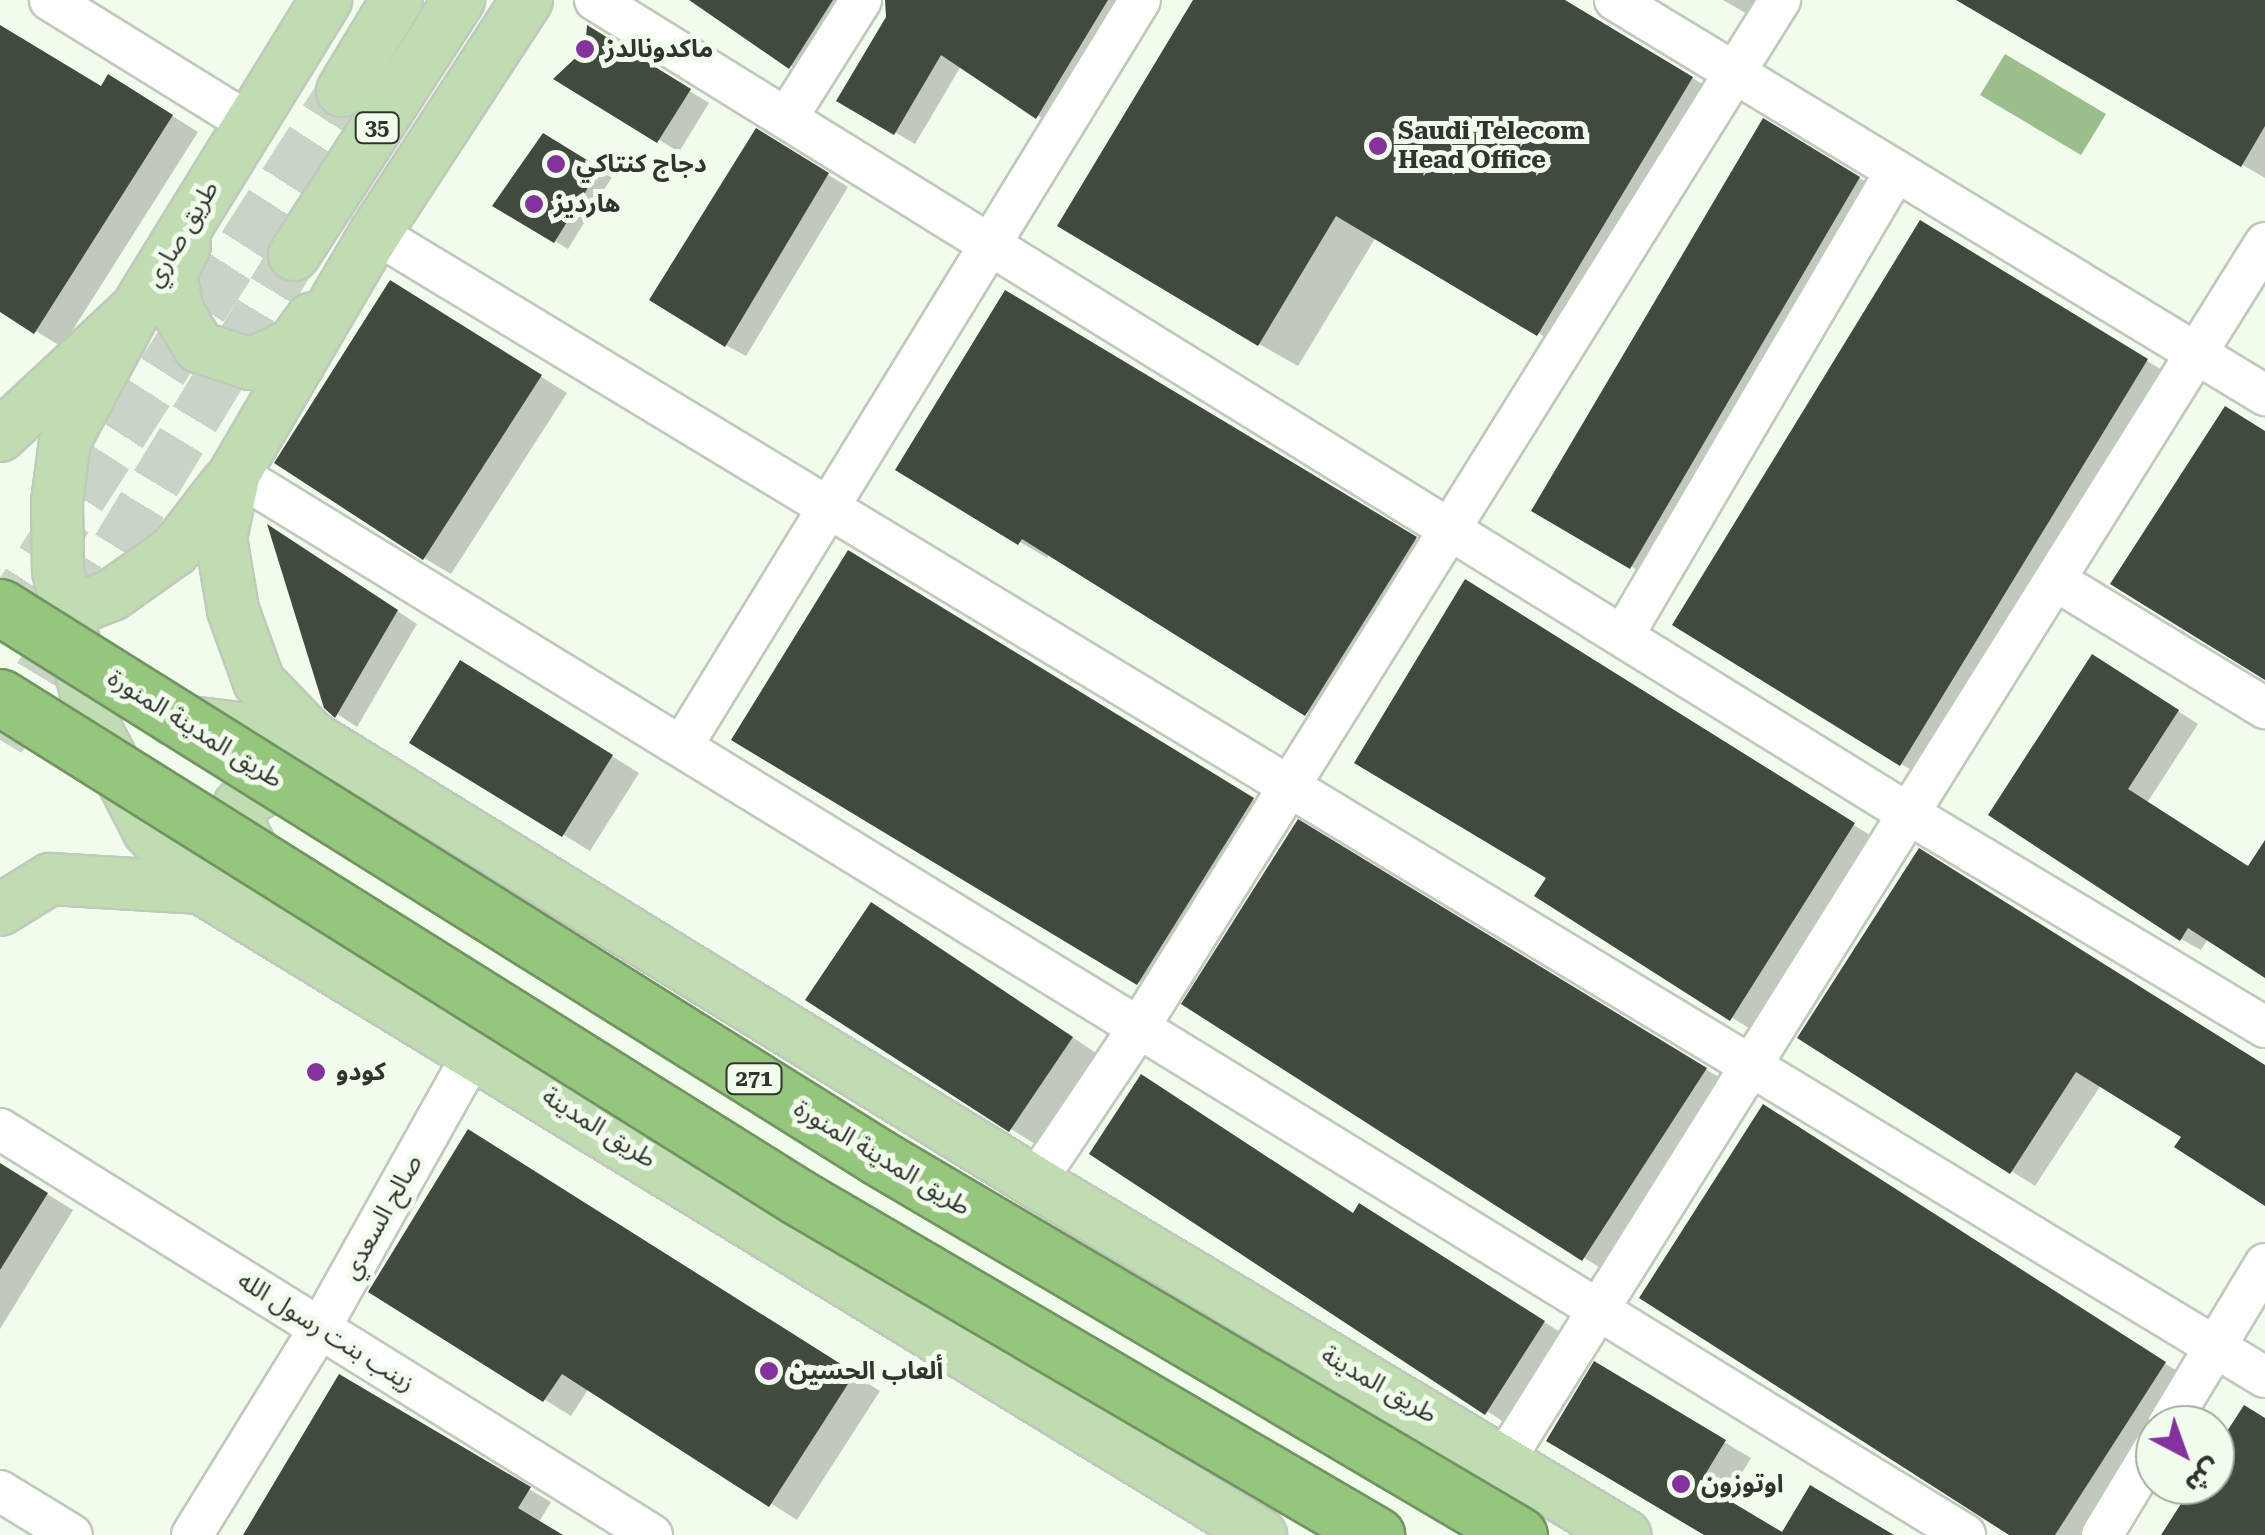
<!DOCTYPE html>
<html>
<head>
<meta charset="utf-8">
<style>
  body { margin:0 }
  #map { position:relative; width:2265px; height:1535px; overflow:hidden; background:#f1fcec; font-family:"Roboto Serif","Noto Sans Arabic",serif }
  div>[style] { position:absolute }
  .water>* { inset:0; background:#9abf8a }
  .shadow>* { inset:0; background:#0003 }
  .building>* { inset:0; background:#414a3e }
  .major-tunnel>* { height:50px; margin-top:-25px; transform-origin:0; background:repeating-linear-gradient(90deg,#cad4c6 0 50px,transparent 0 75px) }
  .roads { filter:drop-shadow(2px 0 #c0cabc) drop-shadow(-2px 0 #c0cabc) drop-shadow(0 2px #c0cabc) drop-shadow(0 -2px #c0cabc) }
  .minor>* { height:40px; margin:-20px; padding:0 20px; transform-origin:20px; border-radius:20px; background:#fff }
  .major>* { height:50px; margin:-25px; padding:0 25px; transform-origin:25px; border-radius:25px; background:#bfddb0 }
  .bridges { filter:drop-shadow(2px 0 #719461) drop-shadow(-2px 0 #719461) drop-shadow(0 2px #719461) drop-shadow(0 -2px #719461) }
  .highway-bridge>* { height:55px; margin:-27.5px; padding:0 27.5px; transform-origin:27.5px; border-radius:27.5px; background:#94c77c }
  .dots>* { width:28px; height:28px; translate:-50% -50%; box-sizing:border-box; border:5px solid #f1fcec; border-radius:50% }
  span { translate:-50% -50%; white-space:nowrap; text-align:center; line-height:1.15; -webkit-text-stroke:10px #f1fcec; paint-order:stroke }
  .shield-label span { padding:2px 8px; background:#f1fcec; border:2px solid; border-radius:8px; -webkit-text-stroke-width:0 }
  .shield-label { font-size:22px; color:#30342e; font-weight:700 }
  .poi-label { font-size:25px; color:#30342e; font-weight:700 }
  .left { translate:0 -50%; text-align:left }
  .street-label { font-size:25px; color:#30342e }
  .north { position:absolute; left:2135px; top:1405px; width:100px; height:100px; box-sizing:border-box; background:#f1fcec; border:2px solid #a4aca0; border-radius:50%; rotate:139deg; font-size:28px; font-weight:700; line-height:40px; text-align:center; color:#30342e }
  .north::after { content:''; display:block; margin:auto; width:35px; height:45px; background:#8532a1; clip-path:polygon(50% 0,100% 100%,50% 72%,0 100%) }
</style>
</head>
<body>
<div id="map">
  <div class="water">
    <i style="clip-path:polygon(2005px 54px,2106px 114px,2081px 155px,1980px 95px)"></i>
  </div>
  <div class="shadow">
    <i style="clip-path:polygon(692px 0,861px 0,811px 79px)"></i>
    <i style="clip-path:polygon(887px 0,1134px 0,1057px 128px,961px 66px,915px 144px,840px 100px,888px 18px)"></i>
    <i style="clip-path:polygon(1196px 0,1562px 0,1731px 101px,1577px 356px,1376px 237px,1298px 366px,1259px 344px)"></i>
    <i style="clip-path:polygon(1723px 0,1781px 0,1766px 25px)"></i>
    <i style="clip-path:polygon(1960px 0,2265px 0,2265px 178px)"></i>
    <i style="clip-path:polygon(0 27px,102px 89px,136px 93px,198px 132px,62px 347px,0 309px)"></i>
    <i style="clip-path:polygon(589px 29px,709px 103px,679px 152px,558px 79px,587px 50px)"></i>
    <i style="clip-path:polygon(543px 136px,612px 177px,568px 249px,496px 205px)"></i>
    <i style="clip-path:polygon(1791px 137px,1886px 194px,1658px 582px,1535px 510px)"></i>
    <i style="clip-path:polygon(777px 143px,848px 187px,746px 356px,726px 345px)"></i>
    <i style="clip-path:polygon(1920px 224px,2167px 373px,1921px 775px,1901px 764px)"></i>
    <i style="clip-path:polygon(418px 299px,567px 393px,451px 574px,424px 558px)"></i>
    <i style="clip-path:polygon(1033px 309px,1442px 555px,1334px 729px,1050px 553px,1047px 558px,898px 469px)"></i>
    <i style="clip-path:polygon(288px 539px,417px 624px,357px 727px,327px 707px)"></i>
    <i style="clip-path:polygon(869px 565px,1273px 812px,1159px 994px,735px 740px)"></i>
    <i style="clip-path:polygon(1486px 594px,1873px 837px,1752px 1030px,1537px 896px,1549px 877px)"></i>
    <i style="clip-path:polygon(2113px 669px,2198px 724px,2147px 803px,2249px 868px,2265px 844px,2265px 975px,2208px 939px,2201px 950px,2181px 939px,1991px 814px)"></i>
    <i style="clip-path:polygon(488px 679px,639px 773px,590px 851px,412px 742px)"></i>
    <i style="clip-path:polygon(1322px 836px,1730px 1084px,1608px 1273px,1185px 1004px)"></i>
    <i style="clip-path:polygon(899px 921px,1099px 1055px,1038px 1146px,809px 999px)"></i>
    <i style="clip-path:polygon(1800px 1037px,2265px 1067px,2265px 1202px,2184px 1136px,2101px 1085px,2035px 1186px)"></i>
    <i style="clip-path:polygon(1788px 1122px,2188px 1378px,2087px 1535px,2014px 1535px)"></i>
    <i style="clip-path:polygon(496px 1148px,880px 1391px,797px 1520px,589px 1388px,571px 1416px,371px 1291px)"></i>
    <i style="clip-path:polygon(1092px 1153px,1386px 1222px,1571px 1339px,1513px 1428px)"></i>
    <i style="clip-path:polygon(0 1165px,73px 1210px,0 1329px)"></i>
    <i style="clip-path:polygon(1595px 1365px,1751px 1458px,1725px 1501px,1783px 1535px,1890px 1535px,1709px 1535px)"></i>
    <i style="clip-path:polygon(339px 1377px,551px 1502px,539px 1522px,560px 1535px,246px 1535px)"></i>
  </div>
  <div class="building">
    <i style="clip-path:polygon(689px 0,833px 0,789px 69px)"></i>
    <i style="clip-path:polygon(885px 0,1108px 0,1036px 119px,941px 55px,894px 135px,836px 101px,886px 17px)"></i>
    <i style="clip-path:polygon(1193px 0,1565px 0,1693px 77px,1537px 336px,1336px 216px,1258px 346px,1057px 226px)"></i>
    <i style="clip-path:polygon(1956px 0,2265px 0,2265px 126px,2241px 167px)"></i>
    <i style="clip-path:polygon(0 25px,101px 86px,108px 74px,173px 115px,34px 334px,0 312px)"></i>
    <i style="clip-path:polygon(587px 25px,691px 89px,657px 143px,553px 79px,585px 49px)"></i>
    <i style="clip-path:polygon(1763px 118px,1860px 177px,1630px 569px,1531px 511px)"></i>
    <i style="clip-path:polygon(756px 128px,829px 173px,725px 347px,649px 300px)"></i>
    <i style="clip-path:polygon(543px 133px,600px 168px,554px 243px,492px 206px)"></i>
    <i style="clip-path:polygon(1920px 220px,2148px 359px,1900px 766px,1672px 625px)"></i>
    <i style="clip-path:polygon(390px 280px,542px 375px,423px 560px,274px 463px)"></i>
    <i style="clip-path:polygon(1005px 290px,1417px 537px,1305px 716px,1022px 539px,1018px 545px,895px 470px)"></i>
    <i style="clip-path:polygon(2225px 406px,2265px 431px,2265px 680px,2110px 584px)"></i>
    <i style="clip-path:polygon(267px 524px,398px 610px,335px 718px,324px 708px)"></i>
    <i style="clip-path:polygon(848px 550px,1254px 798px,1137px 985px,731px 740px)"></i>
    <i style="clip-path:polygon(1465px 579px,1855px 823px,1730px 1021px,1534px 896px,1546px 878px,1354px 763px)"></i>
    <i style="clip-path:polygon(2092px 654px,2179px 710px,2128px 789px,2248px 866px,2265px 840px,2265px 978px,2188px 928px,2180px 941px,1988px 815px)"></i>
    <i style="clip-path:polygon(460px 660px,613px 755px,562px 837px,409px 743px)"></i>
    <i style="clip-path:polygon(1298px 819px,1707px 1068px,1582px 1261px,1181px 1004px)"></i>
    <i style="clip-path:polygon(1919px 848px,2265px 1065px,2265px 1206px,2174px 1147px,2181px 1137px,2076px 1072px,2010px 1174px,1797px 1038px)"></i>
    <i style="clip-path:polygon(871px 902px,1073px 1037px,1009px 1132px,805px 1000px)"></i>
    <i style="clip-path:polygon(1141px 1074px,1353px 1213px,1359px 1203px,1545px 1321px,1485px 1415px,1089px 1154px)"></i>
    <i style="clip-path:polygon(1763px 1104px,2166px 1362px,2055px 1535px,2009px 1535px,1639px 1298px)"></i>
    <i style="clip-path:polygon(468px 1129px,855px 1373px,769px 1507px,562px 1374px,543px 1402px,368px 1292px)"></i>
    <i style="clip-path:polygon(0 1163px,48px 1193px,0 1270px)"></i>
    <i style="clip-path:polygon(1594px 1361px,1726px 1440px,1700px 1483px,1782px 1532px,1810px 1485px,1894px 1535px,1704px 1535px,1546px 1441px)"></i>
    <i style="clip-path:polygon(339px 1374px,531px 1487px,518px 1508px,563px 1535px,243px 1535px)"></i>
    <i style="clip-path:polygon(2244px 1405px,2265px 1418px,2265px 1535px,2161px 1535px,2193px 1485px,2215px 1485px,2215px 1450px)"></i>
  </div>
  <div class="major-tunnel">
    <i style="left:0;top:624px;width:633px;rotate:-57.31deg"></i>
    <i style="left:0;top:740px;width:567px;rotate:-58.78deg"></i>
  </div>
  <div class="roads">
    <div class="minor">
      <i style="left:50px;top:0;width:233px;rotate:31.8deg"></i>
      <i style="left:595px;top:0;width:1546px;rotate:31.78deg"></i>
      <i style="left:1909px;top:814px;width:415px;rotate:30.9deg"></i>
      <i style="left:1615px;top:0;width:761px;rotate:31.29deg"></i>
      <i style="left:788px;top:116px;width:137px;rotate:-57.8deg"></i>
      <i style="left:375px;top:233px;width:2209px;rotate:31.19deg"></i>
      <i style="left:235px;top:473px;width:2030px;rotate:31.54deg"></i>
      <i style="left:2055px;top:580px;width:246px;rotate:31.4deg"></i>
      <i style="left:1624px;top:634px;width:537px;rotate:-59.57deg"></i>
      <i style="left:682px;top:746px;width:875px;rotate:-58.45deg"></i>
      <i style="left:0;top:1129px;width:768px;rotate:31.91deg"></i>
      <i style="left:1035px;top:1182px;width:187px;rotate:-56.1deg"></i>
      <i style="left:1139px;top:1027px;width:1211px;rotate:-58.03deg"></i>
      <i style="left:2168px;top:1425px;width:188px;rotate:-58.9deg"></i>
      <i style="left:1505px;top:1459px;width:1434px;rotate:-57.99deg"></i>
      <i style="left:0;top:1491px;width:84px;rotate:31.4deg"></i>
      <i style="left:192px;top:1535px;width:243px;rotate:-58.3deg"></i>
      <i style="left:320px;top:1328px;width:316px;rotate:-60.8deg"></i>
      <i style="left:2102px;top:1535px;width:103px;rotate:-58.9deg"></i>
    </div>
    <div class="major">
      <i style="left:527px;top:0;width:278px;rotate:123.1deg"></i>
      <i style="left:375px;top:233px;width:278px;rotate:120.3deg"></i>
      <i style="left:235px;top:473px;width:66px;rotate:102.2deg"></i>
      <i style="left:221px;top:538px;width:73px;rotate:80.5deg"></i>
      <i style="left:233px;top:610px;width:77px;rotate:70.1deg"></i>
      <i style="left:259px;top:682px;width:76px;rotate:46.1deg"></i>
      <i style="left:312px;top:737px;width:849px;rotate:31.61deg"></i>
      <i style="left:1035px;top:1182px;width:688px;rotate:30.89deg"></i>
      <i style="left:342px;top:91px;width:106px;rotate:-58.9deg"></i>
      <i style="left:185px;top:246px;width:32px;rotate:116deg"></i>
      <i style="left:171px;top:275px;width:38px;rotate:79deg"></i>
      <i style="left:178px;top:312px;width:41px;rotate:59deg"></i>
      <i style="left:199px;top:347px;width:54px;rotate:18.4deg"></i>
      <i style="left:250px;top:364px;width:47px;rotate:-24.9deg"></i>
      <i style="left:293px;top:344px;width:32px;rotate:-54deg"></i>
      <i style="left:294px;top:255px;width:304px;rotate:-57.1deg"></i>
      <i style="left:136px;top:309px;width:150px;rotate:118.3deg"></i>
      <i style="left:65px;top:441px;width:62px;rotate:97.5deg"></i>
      <i style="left:57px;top:502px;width:69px;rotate:89.2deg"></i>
      <i style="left:58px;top:571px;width:154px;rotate:77.2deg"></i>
      <i style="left:92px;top:721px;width:123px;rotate:62.8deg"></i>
      <i style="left:148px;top:830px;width:79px;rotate:47.6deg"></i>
      <i style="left:201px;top:888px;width:1242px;rotate:31.4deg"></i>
      <i style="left:0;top:436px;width:186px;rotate:-43deg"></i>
      <i style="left:136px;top:309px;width:363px;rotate:-58.4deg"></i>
      <i style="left:40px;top:623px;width:77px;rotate:-21.3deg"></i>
      <i style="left:112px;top:595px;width:77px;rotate:-35.5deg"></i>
      <i style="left:175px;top:550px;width:85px;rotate:-52.2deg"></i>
      <i style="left:174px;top:720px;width:139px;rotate:7deg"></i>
      <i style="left:266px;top:875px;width:48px;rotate:-118.7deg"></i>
      <i style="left:243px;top:833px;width:28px;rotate:-98deg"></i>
      <i style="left:239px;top:805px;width:65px;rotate:-30.5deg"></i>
      <i style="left:295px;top:772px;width:18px;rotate:13deg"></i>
      <i style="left:0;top:910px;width:59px;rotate:-31.8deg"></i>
      <i style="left:50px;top:879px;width:151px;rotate:3.4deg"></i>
    </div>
  </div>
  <div class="bridges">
    <div class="highway-bridge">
      <i style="left:0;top:607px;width:1036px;rotate:32.06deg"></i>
      <i style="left:878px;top:1157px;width:744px;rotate:30.53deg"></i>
      <i style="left:0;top:697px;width:942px;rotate:32.07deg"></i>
      <i style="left:798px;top:1197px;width:670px;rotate:30.32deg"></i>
    </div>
  </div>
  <div class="dots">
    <i style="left:585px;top:49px;background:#8532a1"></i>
    <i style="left:1378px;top:146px;background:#8532a1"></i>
    <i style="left:556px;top:164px;background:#8532a1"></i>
    <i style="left:534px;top:204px;background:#8532a1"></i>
    <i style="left:316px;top:1072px;background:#8532a1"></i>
    <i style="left:769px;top:1371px;background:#8532a1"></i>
    <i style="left:1681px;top:1484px;background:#8532a1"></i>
  </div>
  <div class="shield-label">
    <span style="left:377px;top:128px">35</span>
    <span style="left:754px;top:1079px">271</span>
  </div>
  <div class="poi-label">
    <span class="left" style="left:605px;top:49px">ماكدونالدز</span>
    <span class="left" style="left:1398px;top:146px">Saudi Telecom<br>Head Office</span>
    <span class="left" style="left:576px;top:164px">دجاج كنتاكي</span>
    <span class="left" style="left:554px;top:204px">هارديز</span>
    <span class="left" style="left:336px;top:1072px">كودو</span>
    <span class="left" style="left:789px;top:1371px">ألعاب الحسين</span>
    <span class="left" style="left:1701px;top:1484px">اوتوزون</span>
  </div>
  <div class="street-label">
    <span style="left:182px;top:234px;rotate:-59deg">طريق صاري</span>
    <span style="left:195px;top:729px;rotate:32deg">طريق المدينة المنورة</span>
    <span style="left:599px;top:1128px;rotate:32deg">طريق المدينة</span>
    <span style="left:882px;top:1158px;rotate:31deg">طريق المدينة المنورة</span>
    <span style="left:382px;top:1217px;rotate:-61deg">صالح السعدي</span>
    <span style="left:326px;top:1332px;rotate:32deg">زينب بنت رسول الله</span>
    <span style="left:1379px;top:1385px;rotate:30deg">طريق المدينة</span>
  </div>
  <div class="north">ش</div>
</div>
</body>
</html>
